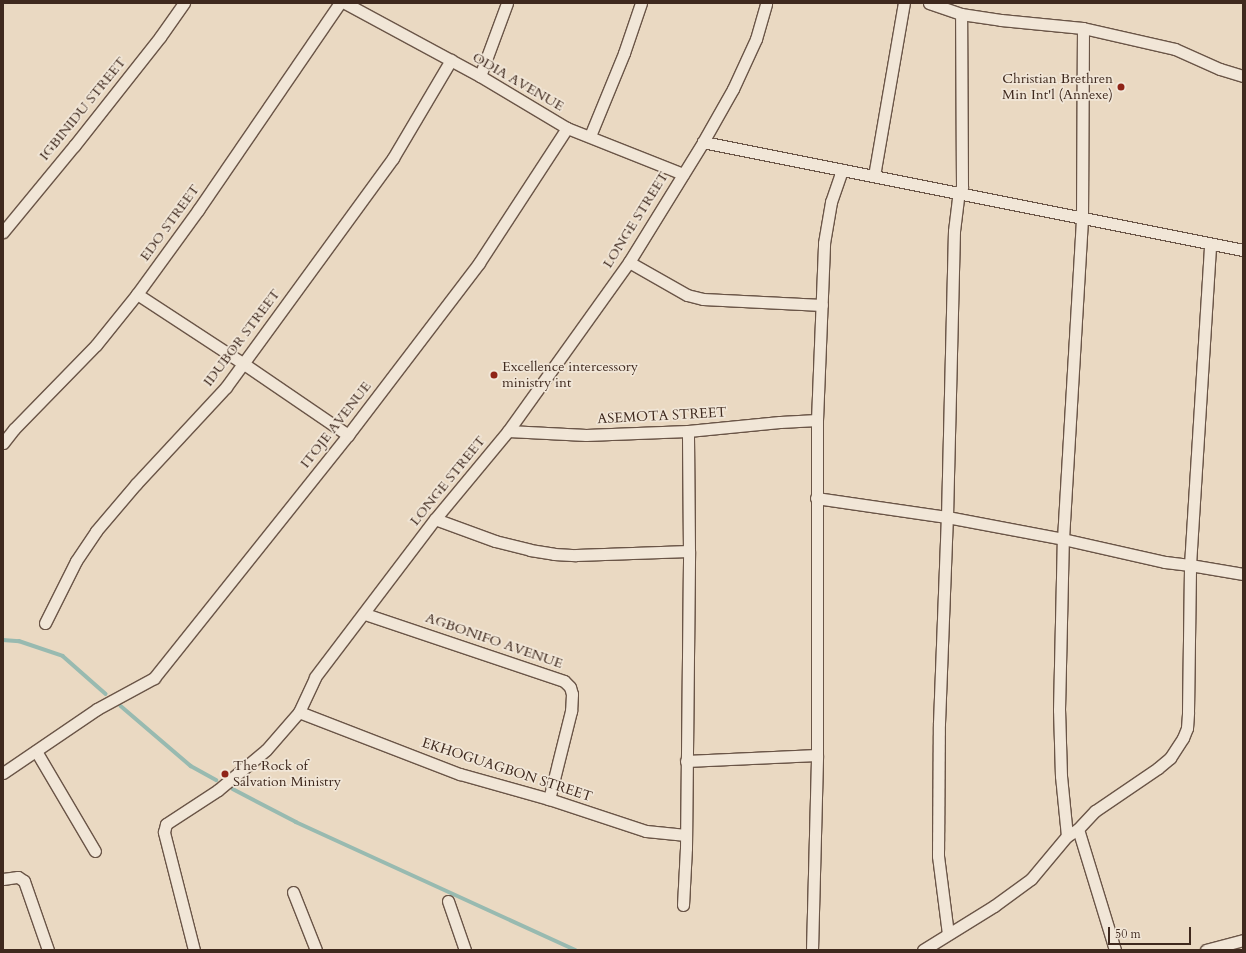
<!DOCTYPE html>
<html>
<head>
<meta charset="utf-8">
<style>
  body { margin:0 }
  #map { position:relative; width:1246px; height:953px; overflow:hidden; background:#ead9c2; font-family:Cardo,serif }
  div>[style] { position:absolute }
  .stream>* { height:3.5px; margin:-1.75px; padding:0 1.75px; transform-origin:1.75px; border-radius:1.75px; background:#98bab0 }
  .roads { filter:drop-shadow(1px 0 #6a5547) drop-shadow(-1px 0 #6a5547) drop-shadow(0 1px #6a5547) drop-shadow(0 -1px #6a5547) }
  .street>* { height:11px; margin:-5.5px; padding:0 5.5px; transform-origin:5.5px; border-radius:5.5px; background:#f1e6d7 }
  .dots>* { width:11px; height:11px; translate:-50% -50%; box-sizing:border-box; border:2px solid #f1e6d7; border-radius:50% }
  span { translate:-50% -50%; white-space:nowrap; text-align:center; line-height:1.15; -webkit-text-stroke:3.5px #f1e6d7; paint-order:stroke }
  .poi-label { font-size:14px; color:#3f291e }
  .right { translate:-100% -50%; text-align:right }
  .left { translate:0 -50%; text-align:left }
  .street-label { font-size:14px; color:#3f291e }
  .frame { position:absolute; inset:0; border:4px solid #3f291e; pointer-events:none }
  .scale { position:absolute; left:1108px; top:927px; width:83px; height:18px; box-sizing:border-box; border:2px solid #3f291e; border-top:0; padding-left:5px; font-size:12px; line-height:14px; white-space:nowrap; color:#3f291e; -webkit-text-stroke:3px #f1e6d7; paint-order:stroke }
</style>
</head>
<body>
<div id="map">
  <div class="stream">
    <i style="left:3px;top:640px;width:16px;rotate:4deg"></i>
    <i style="left:19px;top:641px;width:46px;rotate:18.8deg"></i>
    <i style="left:63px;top:656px;width:57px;rotate:41.5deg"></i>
    <i style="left:121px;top:706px;width:92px;rotate:40.6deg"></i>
    <i style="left:191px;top:766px;width:29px;rotate:29deg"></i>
    <i style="left:233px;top:789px;width:71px;rotate:27.6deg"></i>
    <i style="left:296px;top:822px;width:307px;rotate:24.6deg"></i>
  </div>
  <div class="roads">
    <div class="street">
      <i style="left:345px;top:3px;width:153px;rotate:28.4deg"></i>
      <i style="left:480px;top:76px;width:101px;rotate:30.9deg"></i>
      <i style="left:567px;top:128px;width:125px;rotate:21.6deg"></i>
      <i style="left:929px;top:3px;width:34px;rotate:19deg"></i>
      <i style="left:961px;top:14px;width:40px;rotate:8.5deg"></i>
      <i style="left:1001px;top:20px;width:82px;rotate:5.6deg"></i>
      <i style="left:1083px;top:28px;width:94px;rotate:12.9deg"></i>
      <i style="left:1175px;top:49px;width:49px;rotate:24deg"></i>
      <i style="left:1220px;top:69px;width:24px;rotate:17deg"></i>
      <i style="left:480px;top:76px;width:78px;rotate:-69.7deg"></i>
      <i style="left:590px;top:136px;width:90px;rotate:-67.7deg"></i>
      <i style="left:624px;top:53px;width:53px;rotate:-71.2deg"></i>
      <i style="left:703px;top:142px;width:551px;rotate:11.31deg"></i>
      <i style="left:874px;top:176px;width:176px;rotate:-80.2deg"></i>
      <i style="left:3px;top:232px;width:112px;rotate:-50.5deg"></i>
      <i style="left:74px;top:146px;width:139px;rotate:-51.7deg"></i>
      <i style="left:160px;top:37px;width:42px;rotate:-54.8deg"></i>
      <i style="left:629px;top:262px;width:67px;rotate:29.6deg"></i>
      <i style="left:687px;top:295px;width:16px;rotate:14deg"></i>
      <i style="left:703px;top:299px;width:119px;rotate:2.9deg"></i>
      <i style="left:137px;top:294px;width:128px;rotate:33.2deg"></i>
      <i style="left:244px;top:364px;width:126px;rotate:34.3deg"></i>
      <i style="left:508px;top:431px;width:78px;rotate:2.9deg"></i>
      <i style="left:586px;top:435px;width:102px;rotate:-2.2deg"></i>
      <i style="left:688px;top:431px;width:92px;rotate:-5.6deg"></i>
      <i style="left:780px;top:422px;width:37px;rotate:-3deg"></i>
      <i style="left:3px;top:443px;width:18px;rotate:-52deg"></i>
      <i style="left:14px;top:429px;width:117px;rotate:-45.7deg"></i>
      <i style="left:96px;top:345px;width:65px;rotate:-51.2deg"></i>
      <i style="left:137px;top:294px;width:104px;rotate:-54deg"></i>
      <i style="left:198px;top:210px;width:251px;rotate:-55.6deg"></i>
      <i style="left:816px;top:498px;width:132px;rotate:8.3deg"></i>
      <i style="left:947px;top:517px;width:118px;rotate:10.7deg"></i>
      <i style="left:1063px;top:539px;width:105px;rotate:12.7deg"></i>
      <i style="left:1165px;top:562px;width:25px;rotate:7deg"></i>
      <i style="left:1190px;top:565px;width:54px;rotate:9.6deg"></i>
      <i style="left:435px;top:519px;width:64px;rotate:20.1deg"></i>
      <i style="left:495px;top:541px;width:36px;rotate:14deg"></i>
      <i style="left:530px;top:550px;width:24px;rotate:9deg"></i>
      <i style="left:554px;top:554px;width:22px;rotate:3deg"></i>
      <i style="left:576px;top:555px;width:113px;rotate:-2deg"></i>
      <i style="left:365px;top:614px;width:210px;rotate:18.6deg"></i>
      <i style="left:564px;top:681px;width:8px;rotate:45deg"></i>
      <i style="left:570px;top:687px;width:7px;rotate:74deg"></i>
      <i style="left:572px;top:694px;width:17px;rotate:93deg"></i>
      <i style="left:571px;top:711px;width:91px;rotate:104deg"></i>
      <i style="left:45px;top:623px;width:69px;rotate:-63.4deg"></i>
      <i style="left:76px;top:561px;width:36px;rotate:-56deg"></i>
      <i style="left:96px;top:531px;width:62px;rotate:-49.6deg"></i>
      <i style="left:136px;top:484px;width:132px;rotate:-47.1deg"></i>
      <i style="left:226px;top:387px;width:283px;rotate:-53.9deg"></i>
      <i style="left:393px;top:158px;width:114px;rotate:-59.4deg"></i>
      <i style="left:299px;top:712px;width:173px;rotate:21.1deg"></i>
      <i style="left:460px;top:774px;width:92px;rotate:15.7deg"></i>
      <i style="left:549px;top:799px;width:102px;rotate:18.3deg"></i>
      <i style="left:646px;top:831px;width:40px;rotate:5.7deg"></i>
      <i style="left:36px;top:751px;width:116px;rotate:59.5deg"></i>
      <i style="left:686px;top:761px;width:131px;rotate:-2.6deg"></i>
      <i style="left:3px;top:773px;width:114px;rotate:-34.2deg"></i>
      <i style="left:97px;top:709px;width:65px;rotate:-28.5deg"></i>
      <i style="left:154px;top:678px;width:311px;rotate:-51.4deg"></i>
      <i style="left:348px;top:435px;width:216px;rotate:-52.7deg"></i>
      <i style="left:479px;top:263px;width:161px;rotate:-56.9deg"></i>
      <i style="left:1078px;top:829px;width:127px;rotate:73deg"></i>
      <i style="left:1067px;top:836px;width:60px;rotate:-95.7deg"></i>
      <i style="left:1061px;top:776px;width:66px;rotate:-91.7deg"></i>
      <i style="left:1059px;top:710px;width:171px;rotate:-88.7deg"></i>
      <i style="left:1063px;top:539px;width:322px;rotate:-86.6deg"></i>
      <i style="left:1082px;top:218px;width:190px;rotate:-89.7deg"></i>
      <i style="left:3px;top:879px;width:15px;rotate:-8deg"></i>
      <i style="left:18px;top:877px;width:7px;rotate:34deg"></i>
      <i style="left:24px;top:881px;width:73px;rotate:70.8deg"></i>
      <i style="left:293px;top:892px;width:62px;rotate:68.4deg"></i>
      <i style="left:448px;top:901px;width:52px;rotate:70.9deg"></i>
      <i style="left:683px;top:905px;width:57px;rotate:-87deg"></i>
      <i style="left:686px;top:848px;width:297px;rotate:-89.4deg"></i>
      <i style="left:689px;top:551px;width:120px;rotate:-90.5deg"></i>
      <i style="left:948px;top:934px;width:79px;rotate:-97.3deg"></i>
      <i style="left:938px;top:856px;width:133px;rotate:-89.6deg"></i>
      <i style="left:939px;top:723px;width:206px;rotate:-87.8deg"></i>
      <i style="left:947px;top:517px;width:286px;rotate:-88.6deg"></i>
      <i style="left:954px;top:231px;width:38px;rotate:-83deg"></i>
      <i style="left:959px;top:193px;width:7px;rotate:-63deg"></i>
      <i style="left:962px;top:187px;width:173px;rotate:-90.3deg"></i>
      <i style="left:194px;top:950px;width:122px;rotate:-104.3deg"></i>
      <i style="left:164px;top:832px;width:8px;rotate:-76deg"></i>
      <i style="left:166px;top:824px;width:62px;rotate:-33.2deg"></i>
      <i style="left:218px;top:790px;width:62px;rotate:-39.8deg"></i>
      <i style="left:266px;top:750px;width:50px;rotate:-49deg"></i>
      <i style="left:299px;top:712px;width:38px;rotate:-65deg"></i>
      <i style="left:315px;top:677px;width:198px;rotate:-52.8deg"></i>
      <i style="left:435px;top:519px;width:114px;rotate:-50.3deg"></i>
      <i style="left:508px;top:431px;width:208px;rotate:-54.4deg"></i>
      <i style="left:629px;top:262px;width:141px;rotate:-58.3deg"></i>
      <i style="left:703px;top:142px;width:61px;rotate:-60.5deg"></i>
      <i style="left:733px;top:89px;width:55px;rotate:-65.3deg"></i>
      <i style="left:756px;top:39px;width:37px;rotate:-74deg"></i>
      <i style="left:812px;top:950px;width:195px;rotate:-88.5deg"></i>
      <i style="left:817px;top:755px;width:335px;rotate:-90deg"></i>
      <i style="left:817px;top:420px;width:177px;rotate:-87.7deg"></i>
      <i style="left:824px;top:243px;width:42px;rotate:-80.3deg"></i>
      <i style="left:831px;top:202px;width:34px;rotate:-71deg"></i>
      <i style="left:923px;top:950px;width:84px;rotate:-31.8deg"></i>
      <i style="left:994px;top:906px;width:46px;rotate:-36.1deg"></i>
      <i style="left:1031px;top:879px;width:56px;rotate:-50.1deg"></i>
      <i style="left:1067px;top:836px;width:13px;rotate:-32deg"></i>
      <i style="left:1078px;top:829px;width:25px;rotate:-47deg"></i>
      <i style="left:1095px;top:811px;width:76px;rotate:-34.3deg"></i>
      <i style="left:1158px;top:768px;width:16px;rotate:-40deg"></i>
      <i style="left:1170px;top:758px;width:24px;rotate:-57deg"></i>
      <i style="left:1183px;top:738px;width:11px;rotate:-68deg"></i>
      <i style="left:1187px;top:728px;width:16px;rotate:-86deg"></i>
      <i style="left:1188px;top:712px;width:147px;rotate:-89.2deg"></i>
      <i style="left:1190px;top:565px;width:322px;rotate:-86.4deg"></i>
      <i style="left:1206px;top:950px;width:38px;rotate:-15deg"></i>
    </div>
  </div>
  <div class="dots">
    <i style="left:1121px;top:87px;background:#8f2418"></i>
    <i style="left:494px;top:375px;background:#8f2418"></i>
    <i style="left:225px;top:774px;background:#8f2418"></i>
  </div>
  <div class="poi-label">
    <span class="right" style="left:1113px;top:87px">Christian Brethren<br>Min Int'l (Annexe)</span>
    <span class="left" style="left:502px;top:375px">Excellence intercessory<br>ministry int</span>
    <span class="left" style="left:233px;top:774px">The Rock of<br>Salvation Ministry</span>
  </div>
  <div class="street-label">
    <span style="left:518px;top:82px;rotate:30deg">ODIA AVENUE</span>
    <span style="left:83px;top:109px;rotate:-51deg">IGBINIDU STREET</span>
    <span style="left:636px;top:220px;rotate:-58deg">LONGE STREET</span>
    <span style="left:170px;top:223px;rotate:-54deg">EDO STREET</span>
    <span style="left:242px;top:338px;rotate:-53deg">IDUBOR STREET</span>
    <span style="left:662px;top:416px;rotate:-3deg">ASEMOTA STREET</span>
    <span style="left:336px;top:425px;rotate:-52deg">ITOJE AVENUE</span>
    <span style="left:448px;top:481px;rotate:-51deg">LONGE STREET</span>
    <span style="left:494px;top:641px;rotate:19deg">AGBONIFO AVENUE</span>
    <span style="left:507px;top:770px;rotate:18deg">EKHOGUAGBON STREET</span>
  </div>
  <div class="frame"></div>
  <div class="scale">50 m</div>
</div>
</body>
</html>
